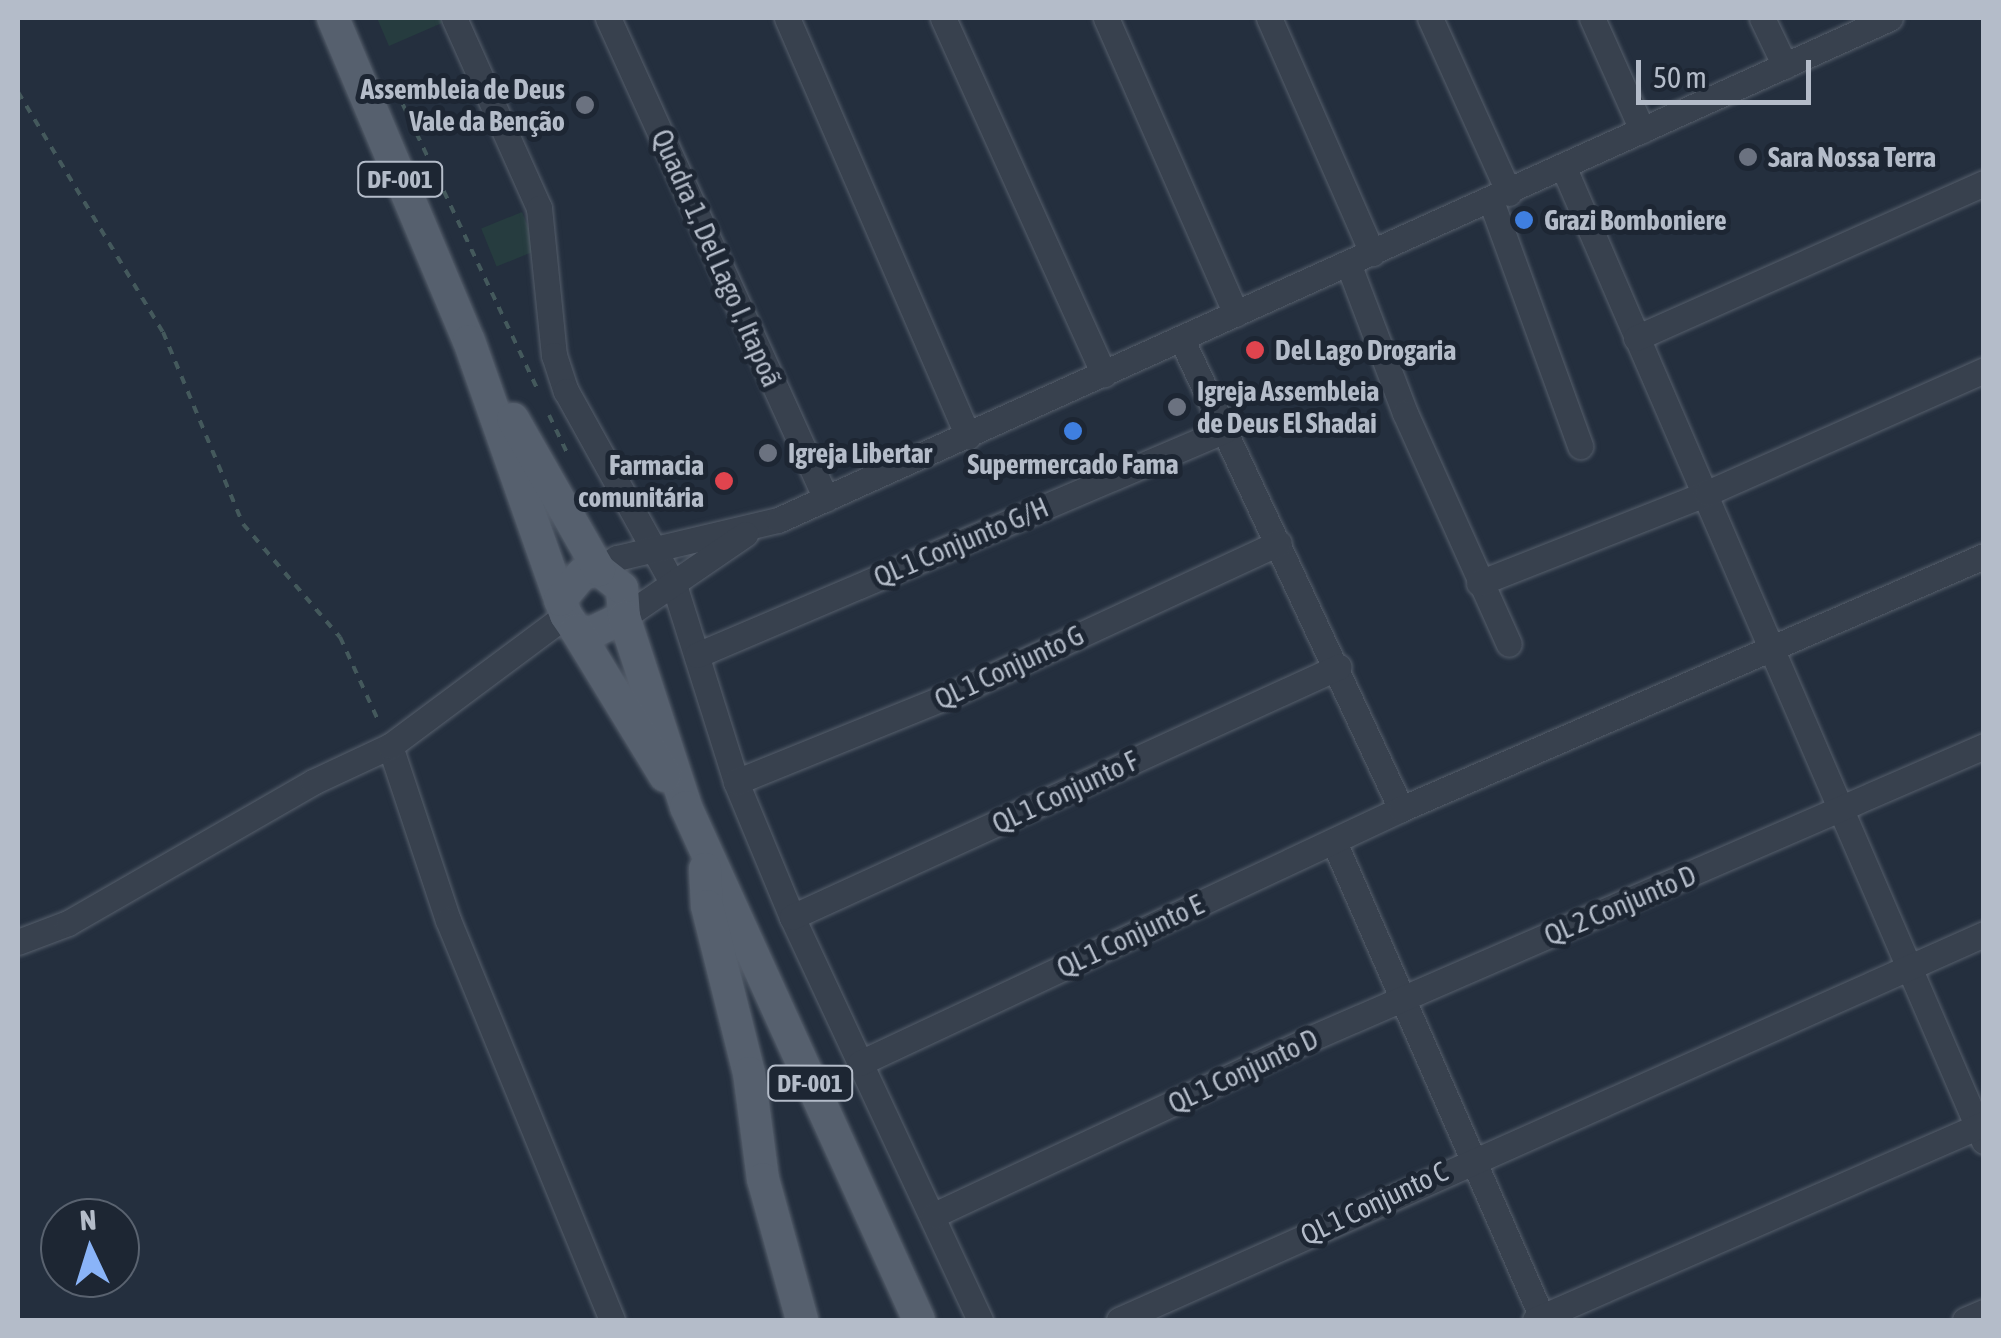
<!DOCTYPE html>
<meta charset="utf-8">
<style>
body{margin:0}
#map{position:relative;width:2001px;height:1338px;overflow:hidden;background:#242f3e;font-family:"Asap Condensed",sans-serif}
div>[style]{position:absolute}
.green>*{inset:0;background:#263c3f;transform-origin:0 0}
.path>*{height:4px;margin-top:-2px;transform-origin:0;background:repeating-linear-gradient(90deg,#44595c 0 8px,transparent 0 16px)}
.roads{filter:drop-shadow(0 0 2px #565f6c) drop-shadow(0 0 2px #565f6c)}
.minor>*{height:25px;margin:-12.5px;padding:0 12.5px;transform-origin:12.5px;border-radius:12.5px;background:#38414e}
.major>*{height:32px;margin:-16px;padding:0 16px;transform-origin:16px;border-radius:16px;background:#56606e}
.dots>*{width:28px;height:28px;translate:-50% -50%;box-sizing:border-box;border:5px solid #1d2633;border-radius:50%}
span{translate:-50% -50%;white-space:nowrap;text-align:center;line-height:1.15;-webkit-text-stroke:10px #1d2633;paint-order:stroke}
.shield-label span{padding:2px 8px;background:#1d2633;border:2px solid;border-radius:8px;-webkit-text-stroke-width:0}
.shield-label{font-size:25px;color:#b4bcc9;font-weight:700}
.poi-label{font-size:28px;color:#b4bcc9;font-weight:700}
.right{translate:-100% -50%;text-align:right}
.left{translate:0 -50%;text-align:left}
.street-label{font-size:28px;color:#b4bcc9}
.frame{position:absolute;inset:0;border:20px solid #b4bcc9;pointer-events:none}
.north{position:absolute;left:40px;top:1198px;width:100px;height:100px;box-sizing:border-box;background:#1d2633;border:2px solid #59626f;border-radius:50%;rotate:356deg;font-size:28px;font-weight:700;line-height:40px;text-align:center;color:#b4bcc9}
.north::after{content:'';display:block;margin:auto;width:35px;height:45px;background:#8ab4f8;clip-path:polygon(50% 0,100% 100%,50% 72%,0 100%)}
.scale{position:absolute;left:1636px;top:60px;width:175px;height:45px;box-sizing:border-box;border:5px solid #b4bcc9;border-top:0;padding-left:12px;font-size:30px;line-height:35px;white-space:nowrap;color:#b4bcc9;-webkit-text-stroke:8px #1d2633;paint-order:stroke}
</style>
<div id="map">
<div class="green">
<div style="clip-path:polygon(377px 18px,440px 18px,442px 23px,389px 46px)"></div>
<div style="left:522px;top:212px;width:41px;height:44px;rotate:68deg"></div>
</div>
<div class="path">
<div style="left:396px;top:90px;width:335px;rotate:64.7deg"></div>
<div style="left:18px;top:92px;width:280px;rotate:58.9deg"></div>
<div style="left:163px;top:332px;width:208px;rotate:67.4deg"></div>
<div style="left:243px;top:524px;width:149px;rotate:49.4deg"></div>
<div style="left:340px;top:637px;width:94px;rotate:65.4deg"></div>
<div style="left:549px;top:415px;width:47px;rotate:64.5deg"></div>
</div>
<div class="roads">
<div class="minor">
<div style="left:454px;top:18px;width:208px;rotate:65.9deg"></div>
<div style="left:539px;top:208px;width:148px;rotate:84.2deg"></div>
<div style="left:554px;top:355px;width:38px;rotate:72deg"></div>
<div style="left:566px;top:391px;width:225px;rotate:61deg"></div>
<div style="left:675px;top:588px;width:203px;rotate:72.5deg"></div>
<div style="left:736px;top:782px;width:146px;rotate:67.5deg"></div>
<div style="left:792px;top:917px;width:445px;rotate:65deg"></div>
<div style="left:608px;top:18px;width:528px;rotate:65.62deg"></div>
<div style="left:787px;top:18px;width:456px;rotate:66.6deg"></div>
<div style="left:943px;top:18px;width:391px;rotate:65.7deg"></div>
<div style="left:1106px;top:18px;width:323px;rotate:66.3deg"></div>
<div style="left:1269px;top:18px;width:257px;rotate:66.3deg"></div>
<div style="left:1430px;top:18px;width:192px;rotate:65.7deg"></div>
<div style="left:1592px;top:18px;width:123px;rotate:65.9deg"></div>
<div style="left:1762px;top:18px;width:53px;rotate:64.4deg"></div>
<div style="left:1563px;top:166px;width:1062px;rotate:66.65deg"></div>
<div style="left:1491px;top:201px;width:261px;rotate:70deg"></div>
<div style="left:1348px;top:263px;width:160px;rotate:69.2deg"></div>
<div style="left:1405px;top:413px;width:253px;rotate:65.8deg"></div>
<div style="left:1181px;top:338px;width:520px;rotate:64.96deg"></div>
<div style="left:1636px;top:338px;width:381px;rotate:-24deg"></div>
<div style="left:599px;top:570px;width:22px;rotate:-34deg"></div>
<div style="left:617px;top:558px;width:165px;rotate:-13.3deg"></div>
<div style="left:778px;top:520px;width:1220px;rotate:-24.3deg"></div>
<div style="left:1479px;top:583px;width:245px;rotate:-21.5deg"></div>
<div style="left:1707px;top:493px;width:303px;rotate:-23.9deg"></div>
<div style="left:624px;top:617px;width:147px;rotate:-34.4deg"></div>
<div style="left:697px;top:655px;width:574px;rotate:-23.08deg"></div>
<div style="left:390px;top:746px;width:183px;rotate:71.6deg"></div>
<div style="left:448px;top:920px;width:432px;rotate:67.7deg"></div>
<div style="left:736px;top:782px;width:234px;rotate:-22.1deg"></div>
<div style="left:953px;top:694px;width:359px;rotate:-24.9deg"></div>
<div style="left:1334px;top:842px;width:522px;rotate:66.38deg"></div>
<div style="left:792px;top:917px;width:601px;rotate:-24.6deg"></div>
<div style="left:18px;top:942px;width:53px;rotate:-20.8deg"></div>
<div style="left:68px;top:923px;width:283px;rotate:-29.9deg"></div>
<div style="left:313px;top:782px;width:85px;rotate:-25.1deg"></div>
<div style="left:390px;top:746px;width:219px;rotate:-36.7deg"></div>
<div style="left:860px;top:1063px;width:598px;rotate:-25.15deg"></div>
<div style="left:1401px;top:809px;width:636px;rotate:-23.46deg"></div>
<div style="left:934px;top:1215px;width:410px;rotate:-25.1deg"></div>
<div style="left:1305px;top:1041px;width:740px;rotate:-23.48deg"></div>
<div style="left:1119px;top:1320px;width:947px;rotate:-24.05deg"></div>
<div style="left:1535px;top:1320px;width:490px;rotate:-23.6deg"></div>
<div style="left:1965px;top:1320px;width:21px;rotate:-23deg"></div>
</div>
<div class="major">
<div style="left:333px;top:18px;width:350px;rotate:67.2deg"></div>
<div style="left:469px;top:341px;width:275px;rotate:70.6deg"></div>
<div style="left:560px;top:600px;width:16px;rotate:68deg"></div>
<div style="left:566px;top:615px;width:18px;rotate:56deg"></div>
<div style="left:576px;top:630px;width:15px;rotate:11deg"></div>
<div style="left:591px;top:633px;width:37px;rotate:-26deg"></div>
<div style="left:624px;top:617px;width:29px;rotate:-94deg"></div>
<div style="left:622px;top:588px;width:29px;rotate:-142deg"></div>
<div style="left:599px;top:570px;width:17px;rotate:167deg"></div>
<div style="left:582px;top:574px;width:34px;rotate:130deg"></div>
<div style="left:513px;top:419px;width:174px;rotate:60.3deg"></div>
<div style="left:624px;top:617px;width:200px;rotate:71.9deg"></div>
<div style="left:686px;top:807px;width:563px;rotate:65.57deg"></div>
<div style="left:576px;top:630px;width:171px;rotate:58.6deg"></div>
<div style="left:705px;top:869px;width:37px;rotate:87deg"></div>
<div style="left:707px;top:906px;width:172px;rotate:75.9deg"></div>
<div style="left:749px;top:1073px;width:107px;rotate:82.5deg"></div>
<div style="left:763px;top:1179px;width:146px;rotate:74.5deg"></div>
</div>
</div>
<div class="dots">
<div style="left:585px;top:105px;background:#6b7280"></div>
<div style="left:1748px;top:157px;background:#6b7280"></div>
<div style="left:1524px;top:220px;background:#3f7fe0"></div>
<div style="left:1255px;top:350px;background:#e0444e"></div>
<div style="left:1177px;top:407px;background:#6b7280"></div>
<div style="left:1073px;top:431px;background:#3f7fe0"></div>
<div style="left:768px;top:453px;background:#6b7280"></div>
<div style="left:724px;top:481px;background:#e0444e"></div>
</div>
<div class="shield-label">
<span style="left:400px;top:179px">DF-001</span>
<span style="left:810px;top:1083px">DF-001</span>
</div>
<div class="poi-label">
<span class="right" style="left:565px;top:105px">Assembleia de Deus<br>Vale da Benção</span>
<span class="left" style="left:1768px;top:157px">Sara Nossa Terra</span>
<span class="left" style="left:1544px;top:220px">Grazi Bomboniere</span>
<span class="left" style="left:1275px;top:350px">Del Lago Drogaria</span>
<span class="left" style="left:1197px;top:407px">Igreja Assembleia<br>de Deus El Shadai</span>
<span class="left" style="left:788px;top:453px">Igreja Libertar</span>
<span style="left:1073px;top:464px">Supermercado Fama</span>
<span class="right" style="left:704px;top:481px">Farmacia<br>comunitária</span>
</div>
<div class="street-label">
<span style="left:717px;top:258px;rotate:66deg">Quadra 1, Del Lago I, Itapoã</span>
<span style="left:961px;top:542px;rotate:-23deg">QL 1 Conjunto G/H</span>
<span style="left:1009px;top:667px;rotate:-25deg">QL 1 Conjunto G</span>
<span style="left:1065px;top:792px;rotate:-25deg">QL 1 Conjunto F</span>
<span style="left:1620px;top:905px;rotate:-23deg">QL 2 Conjunto D</span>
<span style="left:1130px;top:936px;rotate:-25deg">QL 1 Conjunto E</span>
<span style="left:1243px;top:1071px;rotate:-25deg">QL 1 Conjunto D</span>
<span style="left:1374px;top:1203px;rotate:-25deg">QL 1 Conjunto C</span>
</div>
<div class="frame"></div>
<div class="north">N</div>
<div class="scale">50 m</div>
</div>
